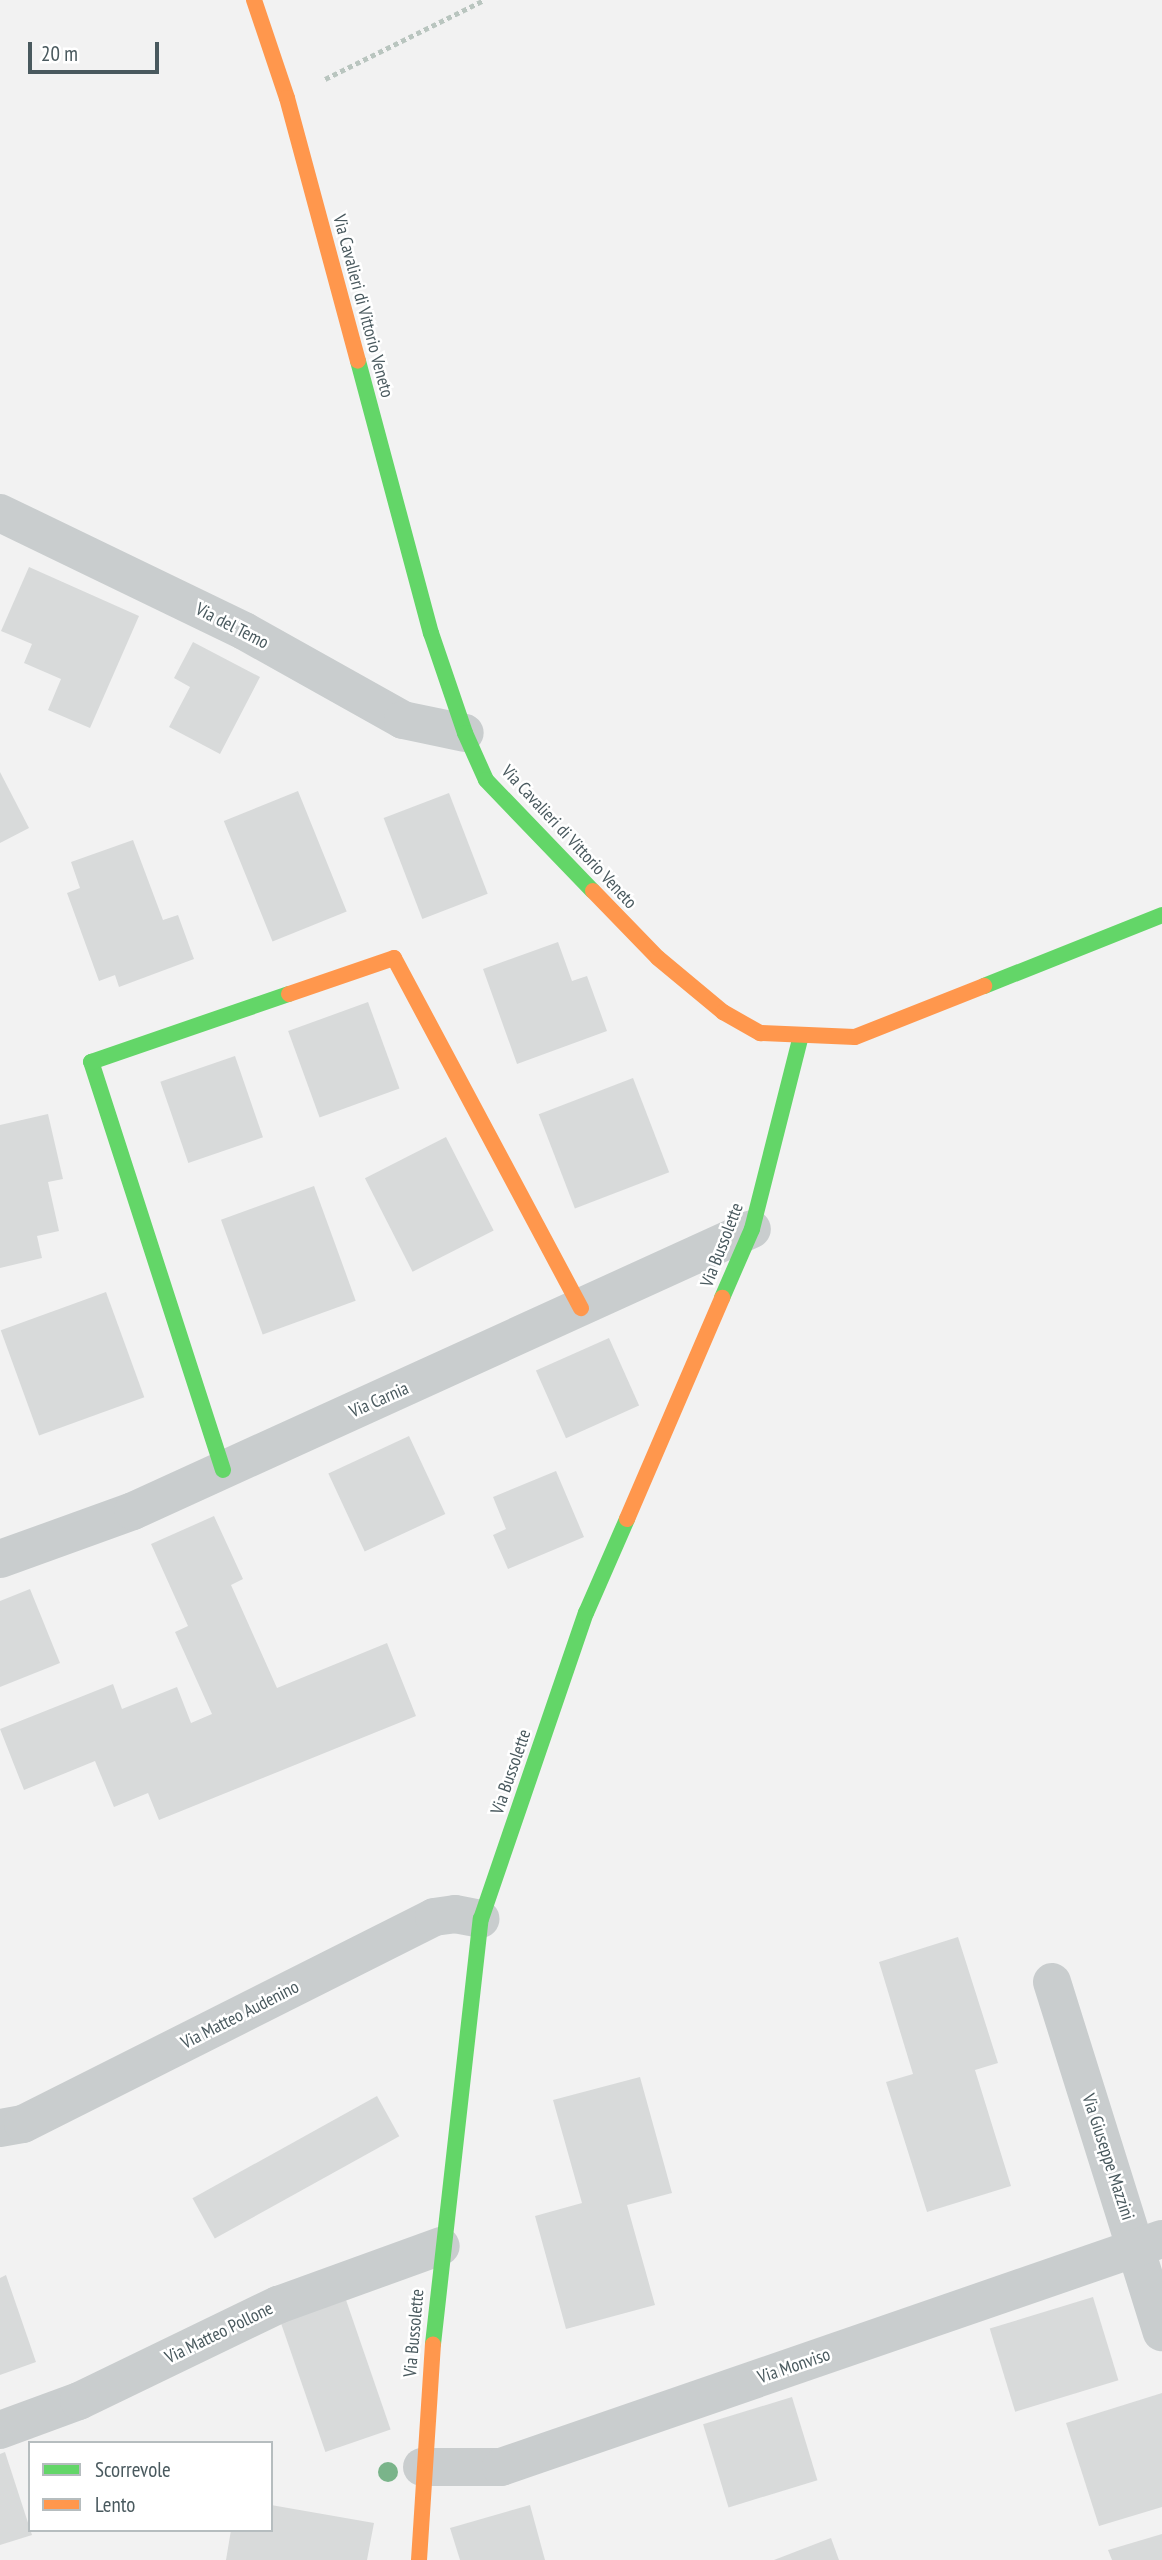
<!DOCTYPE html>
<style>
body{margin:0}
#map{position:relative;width:1162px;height:2560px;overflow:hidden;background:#f2f2f2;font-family:"PT Sans Narrow",sans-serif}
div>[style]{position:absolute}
.building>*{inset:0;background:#d8dada;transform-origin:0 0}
.path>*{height:4.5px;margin-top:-2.25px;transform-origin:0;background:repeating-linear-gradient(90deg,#b9c5bf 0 5px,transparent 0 8.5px)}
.street>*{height:38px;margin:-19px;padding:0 19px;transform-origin:19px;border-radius:19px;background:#c9cdce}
.fast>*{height:16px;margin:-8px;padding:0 8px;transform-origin:8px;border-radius:8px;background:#63d668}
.slow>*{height:16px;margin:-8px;padding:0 8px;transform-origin:8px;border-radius:8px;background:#ff974d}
.trees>*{width:20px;height:20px;margin:-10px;border-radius:50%;background:#7ab48a}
span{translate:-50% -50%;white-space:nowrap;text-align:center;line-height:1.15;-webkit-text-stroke:5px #fff;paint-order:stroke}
.street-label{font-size:18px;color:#49595e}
.legend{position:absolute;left:28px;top:2441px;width:245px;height:91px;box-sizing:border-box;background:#fff;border:2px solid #b6bdbf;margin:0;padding:9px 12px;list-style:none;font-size:21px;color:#49595e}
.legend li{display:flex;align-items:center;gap:14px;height:35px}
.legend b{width:35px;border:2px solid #b6bdbf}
.scale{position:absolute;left:28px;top:42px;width:131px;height:32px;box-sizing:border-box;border:4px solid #49595e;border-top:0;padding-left:9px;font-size:21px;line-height:24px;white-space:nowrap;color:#49595e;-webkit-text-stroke:5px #fff;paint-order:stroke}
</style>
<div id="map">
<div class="building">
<div style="clip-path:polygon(29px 567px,139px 616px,90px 728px,48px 710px,61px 679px,24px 663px,32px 644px,1px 631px)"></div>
<div style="clip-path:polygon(193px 642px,260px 677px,220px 754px,169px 727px,190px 687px,174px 678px)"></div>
<div style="clip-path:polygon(0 772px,29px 828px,0 843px)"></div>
<div style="left:298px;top:791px;width:130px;height:80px;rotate:68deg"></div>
<div style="left:449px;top:793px;width:108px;height:70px;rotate:69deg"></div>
<div style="clip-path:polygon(133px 840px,163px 920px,178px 915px,194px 959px,119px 987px,115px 975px,99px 981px,67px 893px,80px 888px,71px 862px)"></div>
<div style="clip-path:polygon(558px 942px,572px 981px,587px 976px,607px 1031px,517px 1064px,483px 969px)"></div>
<div style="left:368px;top:1002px;width:92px;height:85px;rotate:70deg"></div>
<div style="left:235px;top:1056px;width:86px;height:79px;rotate:71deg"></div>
<div style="left:633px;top:1078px;width:101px;height:101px;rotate:69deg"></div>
<div style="clip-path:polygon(48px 1114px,63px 1179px,48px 1182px,59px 1231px,37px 1236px,42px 1258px,0 1268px,0 1125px)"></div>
<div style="left:446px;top:1137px;width:105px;height:91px;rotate:63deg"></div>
<div style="left:314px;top:1186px;width:122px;height:99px;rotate:70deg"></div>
<div style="left:106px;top:1292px;width:112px;height:112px;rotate:70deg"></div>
<div style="left:609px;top:1338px;width:74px;height:80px;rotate:66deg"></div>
<div style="left:409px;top:1436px;width:86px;height:89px;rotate:65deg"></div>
<div style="clip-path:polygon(556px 1471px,584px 1537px,508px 1569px,493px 1535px,506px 1529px,493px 1497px)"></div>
<div style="clip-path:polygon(214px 1516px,243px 1579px,231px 1585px,277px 1688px,387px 1643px,416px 1716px,159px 1820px,148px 1793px,114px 1807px,95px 1761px,24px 1790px,0 1729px,113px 1684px,122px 1709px,177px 1687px,191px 1723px,212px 1714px,175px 1632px,188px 1626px,151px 1544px)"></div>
<div style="clip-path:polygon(30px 1589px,60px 1663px,0 1687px,0 1601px)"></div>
<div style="clip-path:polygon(958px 1937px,998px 2063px,975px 2070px,1011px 2186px,927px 2212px,886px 2082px,913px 2074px,879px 1962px)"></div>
<div style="clip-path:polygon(640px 2077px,672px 2193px,627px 2205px,655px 2305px,566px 2329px,535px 2216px,582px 2203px,553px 2100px)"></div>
<div style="left:377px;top:2096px;width:46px;height:211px;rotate:61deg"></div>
<div style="clip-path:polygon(6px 2275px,36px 2362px,0 2375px,0 2278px)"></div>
<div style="left:1093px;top:2297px;width:87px;height:108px;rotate:73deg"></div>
<div style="left:346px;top:2300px;width:137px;height:69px;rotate:71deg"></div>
<div style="clip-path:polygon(1162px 2393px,1162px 2507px,1099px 2526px,1066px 2423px)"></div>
<div style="left:792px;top:2397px;width:87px;height:93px;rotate:73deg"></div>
<div style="clip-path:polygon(5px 2452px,32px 2535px,0 2545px,0 2454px)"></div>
<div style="clip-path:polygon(271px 2505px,374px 2523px,367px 2560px,226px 2560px,231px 2530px,271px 2530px)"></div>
<div style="clip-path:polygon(530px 2505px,545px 2560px,460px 2560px,450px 2528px)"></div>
<div style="clip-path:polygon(1162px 2534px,1162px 2560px,1112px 2560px,1108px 2550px)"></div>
<div style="clip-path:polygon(831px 2538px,839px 2560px,774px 2560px)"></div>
</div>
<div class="path">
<div style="left:325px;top:79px;width:178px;rotate:-26.4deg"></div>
</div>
<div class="street">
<div style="left:0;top:513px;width:271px;rotate:25.8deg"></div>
<div style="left:244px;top:631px;width:182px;rotate:29.2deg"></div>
<div style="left:403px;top:720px;width:63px;rotate:11.8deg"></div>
<div style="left:0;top:1559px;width:141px;rotate:-19.8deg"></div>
<div style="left:133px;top:1511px;width:680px;rotate:-24.49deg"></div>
<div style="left:1052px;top:1982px;width:367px;rotate:72.6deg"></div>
<div style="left:0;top:2128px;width:23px;rotate:-10deg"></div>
<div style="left:23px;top:2124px;width:460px;rotate:-26.7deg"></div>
<div style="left:434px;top:1917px;width:21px;rotate:-8deg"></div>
<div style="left:455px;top:1914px;width:26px;rotate:11deg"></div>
<div style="left:0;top:2430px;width:84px;rotate:-20.2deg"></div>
<div style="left:79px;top:2401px;width:221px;rotate:-25.8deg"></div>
<div style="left:278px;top:2305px;width:173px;rotate:-19.9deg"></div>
<div style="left:422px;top:2467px;width:79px"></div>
<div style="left:501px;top:2467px;width:699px;rotate:-19.03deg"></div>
</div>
<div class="fast">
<div style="left:358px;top:361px;width:282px;rotate:75deg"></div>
<div style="left:431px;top:633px;width:106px;rotate:71.2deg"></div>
<div style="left:465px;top:733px;width:51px;rotate:65.9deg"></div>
<div style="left:486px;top:780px;width:154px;rotate:46.1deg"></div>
<div style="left:984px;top:986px;width:192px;rotate:-21.7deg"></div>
<div style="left:722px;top:1298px;width:75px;rotate:-66.5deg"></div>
<div style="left:752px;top:1229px;width:200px;rotate:-75.8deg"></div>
<div style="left:223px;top:1470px;width:429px;rotate:-107.9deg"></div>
<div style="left:91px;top:1062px;width:209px;rotate:-19deg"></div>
<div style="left:433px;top:2344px;width:428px;rotate:-83.6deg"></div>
<div style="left:481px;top:1919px;width:324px;rotate:-71.1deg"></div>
<div style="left:586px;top:1613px;width:103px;rotate:-66.4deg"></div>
</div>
<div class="slow">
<div style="left:254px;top:0;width:103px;rotate:71.4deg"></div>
<div style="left:287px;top:98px;width:272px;rotate:74.9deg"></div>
<div style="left:593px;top:891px;width:93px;rotate:45.9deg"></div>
<div style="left:658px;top:958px;width:85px;rotate:39.7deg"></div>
<div style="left:723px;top:1012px;width:43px;rotate:29.6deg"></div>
<div style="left:760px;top:1033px;width:95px;rotate:2.4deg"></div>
<div style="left:855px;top:1037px;width:139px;rotate:-21.6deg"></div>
<div style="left:289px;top:994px;width:111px;rotate:-18.9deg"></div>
<div style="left:394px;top:958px;width:397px;rotate:61.9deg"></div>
<div style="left:627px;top:1519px;width:241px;rotate:-66.7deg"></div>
<div style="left:419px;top:2560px;width:216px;rotate:-86.3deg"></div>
</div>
<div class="trees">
<div style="left:388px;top:2472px"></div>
</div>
<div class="street-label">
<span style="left:363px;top:306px;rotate:75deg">Via Cavalieri di Vittorio Veneto</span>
<span style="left:232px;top:626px;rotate:27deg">Via del Temo</span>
<span style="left:569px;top:837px;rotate:47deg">Via Cavalieri di Vittorio Veneto</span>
<span style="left:722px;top:1245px;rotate:-69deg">Via Bussolette</span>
<span style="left:379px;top:1400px;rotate:-24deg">Via Carnia</span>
<span style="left:511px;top:1772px;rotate:-71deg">Via Bussolette</span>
<span style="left:240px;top:2015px;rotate:-27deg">Via Matteo Audenino</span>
<span style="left:1108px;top:2157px;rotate:72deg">Via Giuseppe Mazzini</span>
<span style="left:219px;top:2333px;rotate:-26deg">Via Matteo Pollone</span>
<span style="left:414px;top:2333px;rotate:-85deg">Via Bussolette</span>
<span style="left:794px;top:2366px;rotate:-19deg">Via Monviso</span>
</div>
<ul class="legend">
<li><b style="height:9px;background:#63d668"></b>Scorrevole</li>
<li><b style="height:9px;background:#ff974d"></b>Lento</li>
</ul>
<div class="scale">20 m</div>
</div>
